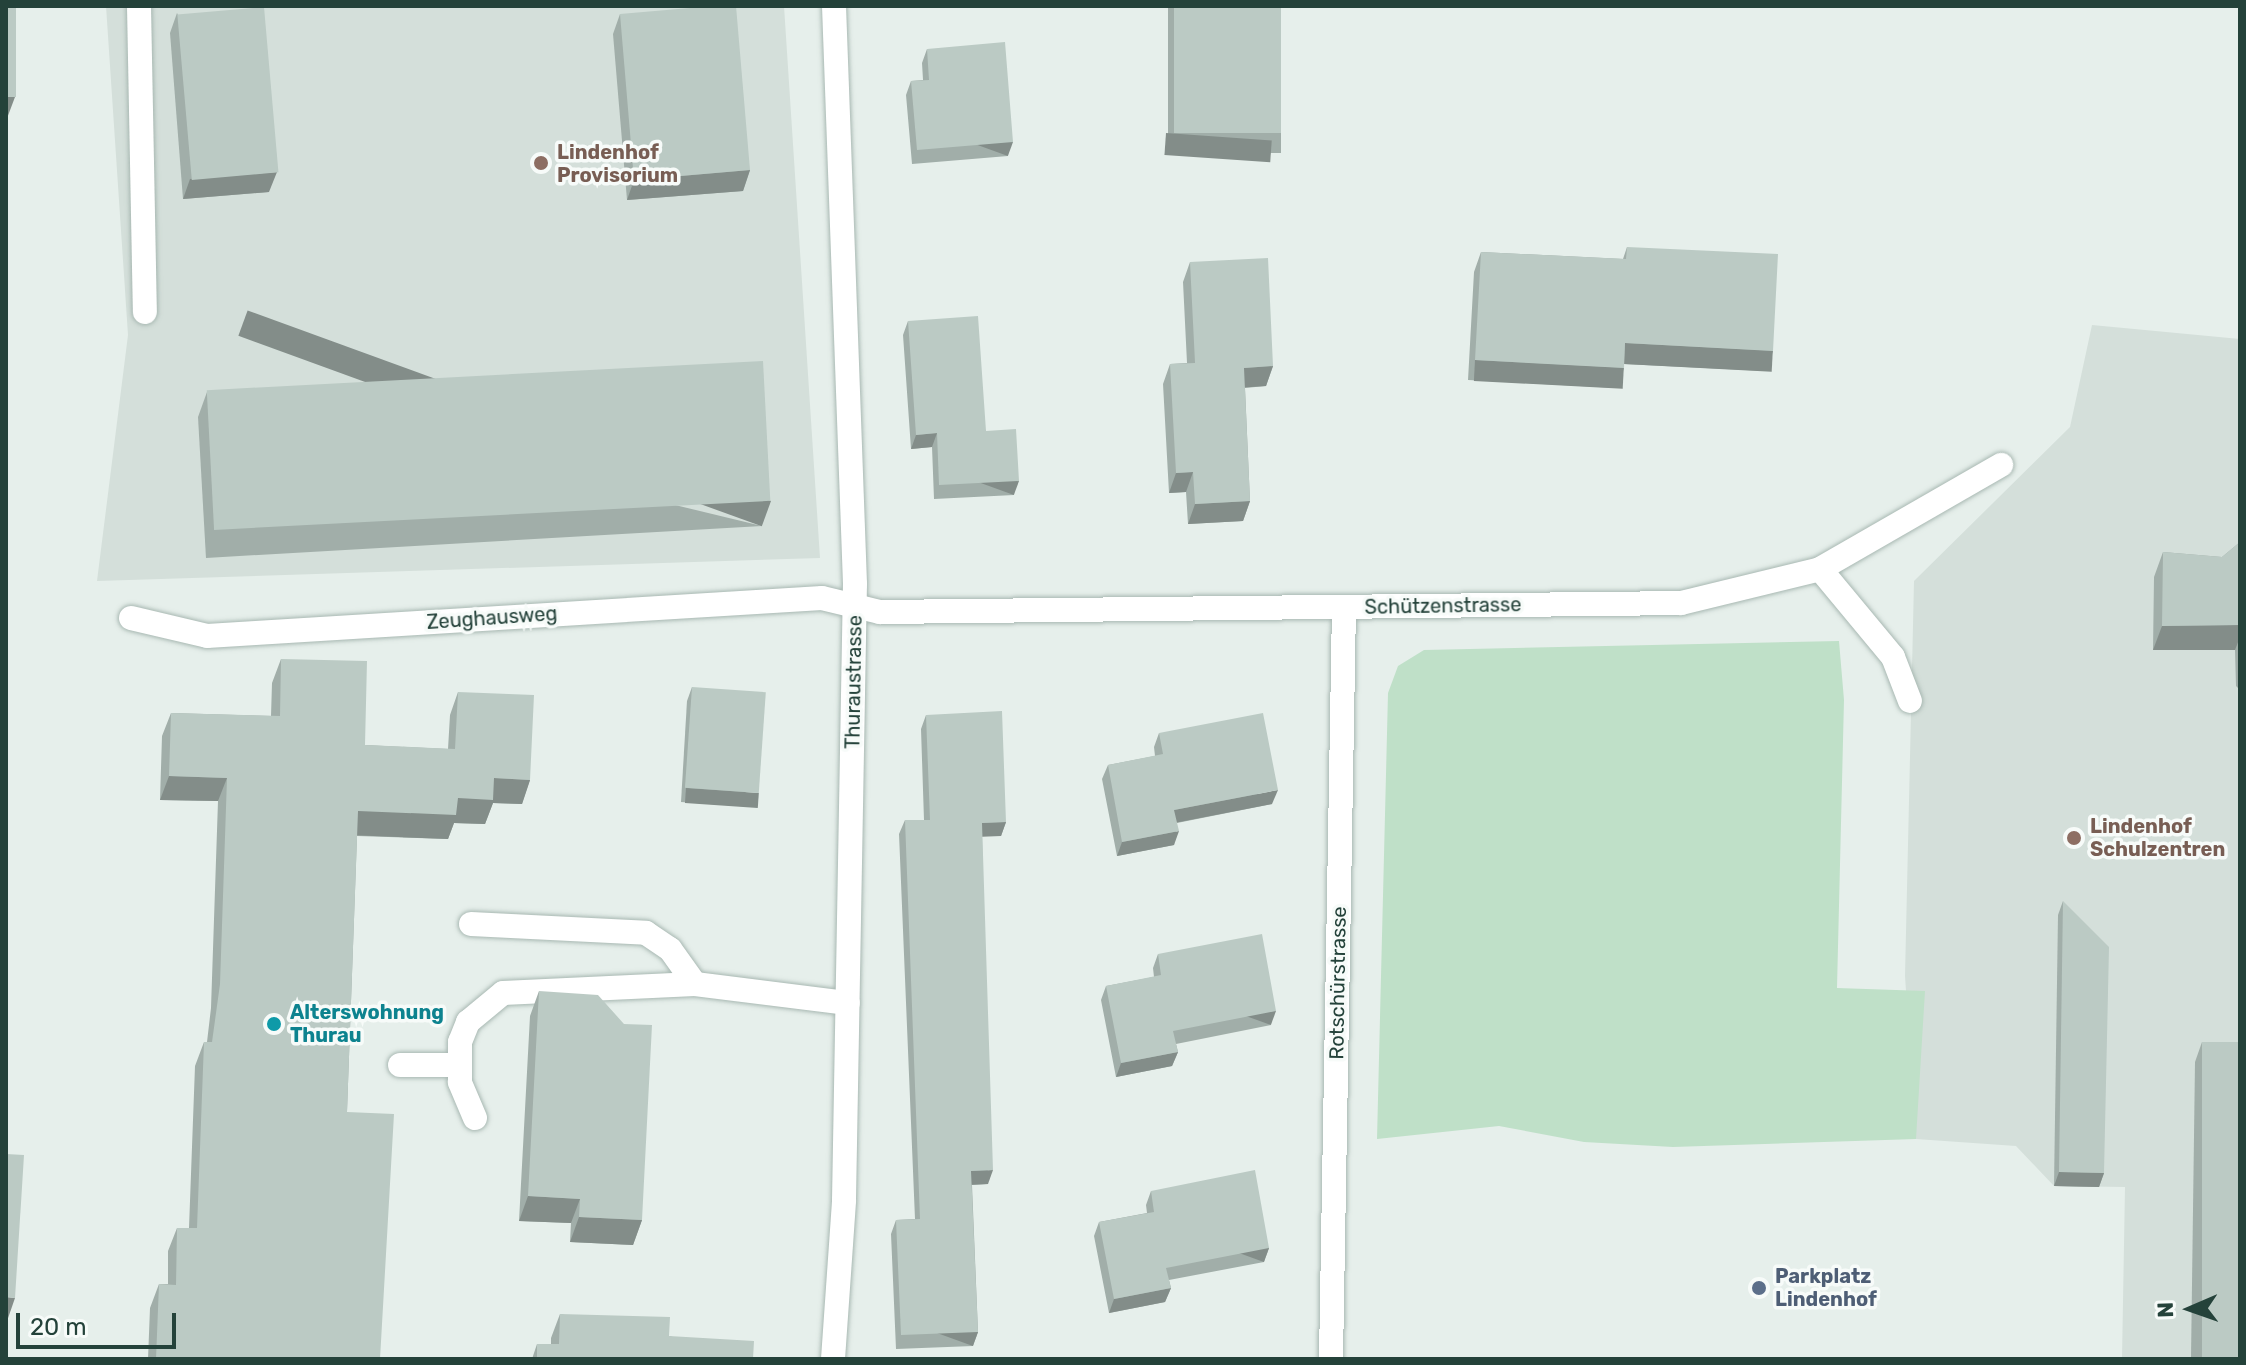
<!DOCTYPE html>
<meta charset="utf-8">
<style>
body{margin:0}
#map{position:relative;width:2246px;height:1365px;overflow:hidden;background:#e6efeb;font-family:Rubik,sans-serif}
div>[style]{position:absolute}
.built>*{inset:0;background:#d4dfda}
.green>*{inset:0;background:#bfe0c8}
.roads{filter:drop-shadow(0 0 2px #a8b8b2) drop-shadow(0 0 2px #a8b8b2)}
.minor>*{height:24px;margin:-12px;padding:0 12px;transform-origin:12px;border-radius:12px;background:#fff}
.wall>*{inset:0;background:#a1aea9;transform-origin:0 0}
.shaded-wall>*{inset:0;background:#838d89;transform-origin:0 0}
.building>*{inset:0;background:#bbcac4;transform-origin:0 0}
.dots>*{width:22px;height:22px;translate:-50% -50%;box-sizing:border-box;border:4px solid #f7fbf9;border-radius:50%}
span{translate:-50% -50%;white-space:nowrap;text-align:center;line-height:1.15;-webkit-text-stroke:7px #f7fbf9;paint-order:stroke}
.education-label{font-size:20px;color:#785e54;font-weight:700}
.left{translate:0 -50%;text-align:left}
.street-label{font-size:20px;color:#24423a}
.culture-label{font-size:20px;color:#0d838f;font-weight:700}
.service-label{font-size:20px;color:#4e5e75;font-weight:700}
.frame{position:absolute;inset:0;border:8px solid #24423a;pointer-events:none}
.north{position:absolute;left:2150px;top:1269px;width:80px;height:80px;-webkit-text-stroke:6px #f7fbf9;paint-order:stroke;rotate:268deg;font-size:22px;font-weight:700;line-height:32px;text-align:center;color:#24423a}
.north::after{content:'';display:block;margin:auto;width:28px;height:36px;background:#24423a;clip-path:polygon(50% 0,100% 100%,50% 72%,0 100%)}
.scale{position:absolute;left:16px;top:1313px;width:160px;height:36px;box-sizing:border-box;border:4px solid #24423a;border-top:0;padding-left:10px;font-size:24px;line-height:28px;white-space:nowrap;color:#24423a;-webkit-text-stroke:6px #f7fbf9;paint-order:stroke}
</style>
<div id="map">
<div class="built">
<div style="clip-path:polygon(106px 6px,784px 6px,820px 558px,97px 581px,128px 335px)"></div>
<div style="clip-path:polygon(2092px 325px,2240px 339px,2240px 1359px,2122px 1359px,2125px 1187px,2054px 1186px,2016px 1146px,1916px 1139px,1905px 976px,1914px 581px,2070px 427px)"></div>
</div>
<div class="green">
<div style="clip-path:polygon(1839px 641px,1844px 700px,1837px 988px,1925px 991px,1916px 1139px,1673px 1147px,1584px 1142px,1499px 1126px,1377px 1139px,1388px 693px,1398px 666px,1424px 650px)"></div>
</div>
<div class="roads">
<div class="minor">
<div style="left:139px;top:6px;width:306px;rotate:88.9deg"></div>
<div style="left:1820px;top:569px;width:114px;rotate:50.3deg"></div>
<div style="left:1893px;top:657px;width:47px;rotate:68.9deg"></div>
<div style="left:131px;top:618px;width:78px;rotate:13.3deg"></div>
<div style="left:207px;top:636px;width:616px;rotate:-3.54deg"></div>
<div style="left:822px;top:598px;width:60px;rotate:13.6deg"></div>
<div style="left:880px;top:612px;width:801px;rotate:-0.64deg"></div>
<div style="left:1681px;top:603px;width:143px;rotate:-13.7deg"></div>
<div style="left:1820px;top:569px;width:209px;rotate:-29.9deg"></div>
<div style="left:471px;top:924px;width:175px;rotate:2.9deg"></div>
<div style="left:646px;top:933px;width:29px;rotate:34deg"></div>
<div style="left:670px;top:949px;width:43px;rotate:54.5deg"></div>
<div style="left:400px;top:1065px;width:57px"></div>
<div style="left:475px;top:1118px;width:39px;rotate:-113deg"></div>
<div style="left:460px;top:1082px;width:40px;rotate:-90deg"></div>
<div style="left:460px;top:1042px;width:22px;rotate:-68deg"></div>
<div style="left:468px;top:1022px;width:45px;rotate:-39.6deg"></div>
<div style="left:503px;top:993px;width:192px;rotate:-2.7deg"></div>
<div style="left:695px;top:984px;width:154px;rotate:7.1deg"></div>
<div style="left:833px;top:1359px;width:159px;rotate:-86deg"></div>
<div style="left:844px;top:1200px;width:616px;rotate:-88.98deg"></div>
<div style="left:855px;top:584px;width:578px;rotate:-92.08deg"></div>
<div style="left:1331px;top:1359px;width:752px;rotate:-89.01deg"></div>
</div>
</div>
<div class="wall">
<div style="left:1168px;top:6px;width:113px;height:147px"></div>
<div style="clip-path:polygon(177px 13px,269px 192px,183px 199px,170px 33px)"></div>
<div style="clip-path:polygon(620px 14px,750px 170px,743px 191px,627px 200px,613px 34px)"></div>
<div style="clip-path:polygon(927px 49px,1008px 156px,912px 164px,906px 95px,911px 81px,923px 80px,922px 63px)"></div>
<div style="clip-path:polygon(1627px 247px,1773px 351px,1766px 371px,1624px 364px,1624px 368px,1617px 388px,1468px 380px,1474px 272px,1481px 252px,1623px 259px)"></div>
<div style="clip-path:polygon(1190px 262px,1273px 366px,1266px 386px,1245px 388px,1250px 501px,1243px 521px,1188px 524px,1186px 492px,1169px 493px,1163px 384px,1170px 364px,1187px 363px,1183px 282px)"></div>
<div style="clip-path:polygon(908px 321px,986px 431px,1014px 495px,934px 499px,932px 447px,911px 449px,903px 335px)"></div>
<div style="clip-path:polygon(207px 392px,762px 526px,206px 558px,198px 417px)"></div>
<div style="clip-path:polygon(2240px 542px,2240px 690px,2236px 686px,2235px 650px,2153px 650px,2154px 577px,2163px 552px,2222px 557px)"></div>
<div style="clip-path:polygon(281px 659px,365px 745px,448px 749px,450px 715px,458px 692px,530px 780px,522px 804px,493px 803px,485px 824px,454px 823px,448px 839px,357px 836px,347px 1112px,380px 1359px,148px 1359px,150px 1308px,159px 1284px,168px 1284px,168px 1251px,177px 1228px,189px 1228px,195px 1066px,204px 1042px,207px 1042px,211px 1008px,218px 801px,160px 800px,162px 736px,171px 713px,271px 716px,272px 683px)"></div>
<div style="clip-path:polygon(692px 687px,753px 807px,681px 802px,687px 701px)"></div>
<div style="clip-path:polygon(926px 715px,1006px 822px,1001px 836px,982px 836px,988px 1184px,972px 1185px,978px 1332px,973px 1346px,896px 1349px,891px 1234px,896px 1220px,915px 1219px,899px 834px,905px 820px,924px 820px,921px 729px)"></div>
<div style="clip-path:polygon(1159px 733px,1272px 804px,1177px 823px,1174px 845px,1117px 856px,1102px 779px,1108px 765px,1155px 756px,1154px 747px)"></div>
<div style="clip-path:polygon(2063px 901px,2104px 1173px,2099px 1187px,2054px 1186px,2058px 915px)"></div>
<div style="clip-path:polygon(1158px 954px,1271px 1025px,1176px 1044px,1178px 1052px,1172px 1066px,1116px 1077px,1101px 1000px,1106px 986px,1154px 977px,1153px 968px)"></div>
<div style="clip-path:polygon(539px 991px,642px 1220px,633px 1245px,570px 1242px,571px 1223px,519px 1221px,530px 1016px)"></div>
<div style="clip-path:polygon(2202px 1042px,2240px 1359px,2191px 1359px,2195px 1062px)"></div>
<div style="clip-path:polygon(1151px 1191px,1269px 1248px,1264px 1262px,1169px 1280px,1171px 1288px,1165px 1302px,1109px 1313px,1094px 1236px,1099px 1222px,1147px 1213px,1146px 1205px)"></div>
<div style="clip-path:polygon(560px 1314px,669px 1336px,753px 1359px,532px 1359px,537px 1344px,551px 1344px,551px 1338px)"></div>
</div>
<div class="shaded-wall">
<div style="clip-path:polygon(6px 97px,15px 97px,6px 121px)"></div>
<div style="left:1166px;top:133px;width:106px;height:22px;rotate:4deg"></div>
<div style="left:1013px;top:142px;width:15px;height:96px;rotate:110deg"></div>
<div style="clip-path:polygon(750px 170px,743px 191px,627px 200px,634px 180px)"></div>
<div style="clip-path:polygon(277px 172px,269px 192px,183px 199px,190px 179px)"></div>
<div style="left:1625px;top:343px;width:148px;height:21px;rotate:3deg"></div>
<div style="left:1475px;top:360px;width:149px;height:21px;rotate:3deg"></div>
<div style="clip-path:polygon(1273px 366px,1266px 386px,1236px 388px,1244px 368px)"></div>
<div style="clip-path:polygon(937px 433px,932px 447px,911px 449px,916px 435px)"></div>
<div style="clip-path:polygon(1193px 472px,1186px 492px,1169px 493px,1176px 473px)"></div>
<div style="left:1019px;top:481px;width:15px;height:80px;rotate:110deg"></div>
<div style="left:771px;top:501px;width:27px;height:557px;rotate:110deg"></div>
<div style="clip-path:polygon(1250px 501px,1243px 521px,1188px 524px,1195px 504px)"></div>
<div style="clip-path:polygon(2240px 625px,2240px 637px,2235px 650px,2153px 650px,2162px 626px)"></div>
<div style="clip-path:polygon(169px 776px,227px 778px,218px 801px,160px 800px)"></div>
<div style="clip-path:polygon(494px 778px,530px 780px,522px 804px,493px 803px,485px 824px,454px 823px,448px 839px,349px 835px,358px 811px,458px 798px)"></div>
<div style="left:686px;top:788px;width:73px;height:15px;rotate:4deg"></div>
<div style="clip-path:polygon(1278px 790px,1272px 804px,1169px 824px,1174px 810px)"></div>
<div style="clip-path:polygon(1006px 822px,1001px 836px,976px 837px,982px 823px)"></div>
<div style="clip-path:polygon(1179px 831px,1174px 845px,1117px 856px,1122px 842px)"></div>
<div style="left:1276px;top:1011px;width:15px;height:105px;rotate:110deg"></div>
<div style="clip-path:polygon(1178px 1052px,1172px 1066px,1116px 1077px,1121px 1063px)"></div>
<div style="clip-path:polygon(993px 1170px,988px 1184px,966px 1185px,971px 1171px)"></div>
<div style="clip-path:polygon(2059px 1172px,2104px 1173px,2099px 1187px,2054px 1186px)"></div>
<div style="clip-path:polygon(528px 1196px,580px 1199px,571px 1223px,519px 1221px)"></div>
<div style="clip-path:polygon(579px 1217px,642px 1220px,633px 1245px,570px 1242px)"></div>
<div style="left:1269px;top:1248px;width:15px;height:105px;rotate:110deg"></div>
<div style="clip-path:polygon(1171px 1288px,1165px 1302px,1109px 1313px,1114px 1299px)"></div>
<div style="clip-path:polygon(6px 1297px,15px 1298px,6px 1324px)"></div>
<div style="left:978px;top:1332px;width:15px;height:77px;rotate:110deg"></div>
</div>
<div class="building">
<div style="left:6px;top:6px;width:10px;height:91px"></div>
<div style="clip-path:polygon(713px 6px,736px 6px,750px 170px,634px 180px,620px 14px)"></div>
<div style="left:1174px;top:6px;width:107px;height:127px"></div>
<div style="left:264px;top:7px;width:166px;height:87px;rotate:85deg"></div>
<div style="clip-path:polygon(1005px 42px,1013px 142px,917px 150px,911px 81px,929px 80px,927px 49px)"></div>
<div style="clip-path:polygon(1627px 247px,1778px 254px,1773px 351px,1625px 343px,1624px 368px,1475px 360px,1481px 252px,1626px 259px)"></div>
<div style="clip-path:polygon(1268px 258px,1273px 366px,1244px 368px,1250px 501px,1195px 504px,1193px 472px,1176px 473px,1170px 364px,1195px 363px,1190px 262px)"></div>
<div style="clip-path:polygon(978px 316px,986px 431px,1016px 429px,1019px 481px,939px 485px,937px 433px,916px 435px,908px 321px)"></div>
<div style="left:763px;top:361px;width:140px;height:557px;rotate:87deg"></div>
<div style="clip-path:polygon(2240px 542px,2240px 625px,2162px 626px,2163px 552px,2222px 557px)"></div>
<div style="clip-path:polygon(281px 659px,367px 661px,365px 745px,455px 749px,458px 692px,534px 695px,530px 780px,494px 778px,493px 800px,458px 798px,456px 815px,358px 811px,347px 1112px,394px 1114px,380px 1359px,156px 1359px,159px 1284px,176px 1285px,177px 1228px,197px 1228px,204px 1042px,212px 1042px,220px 984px,227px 778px,169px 776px,171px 713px,280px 716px)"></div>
<div style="left:692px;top:687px;width:74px;height:101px;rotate:4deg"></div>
<div style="clip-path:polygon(1002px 711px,1006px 822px,982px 823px,993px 1170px,971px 1171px,978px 1332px,901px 1335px,896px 1220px,920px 1219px,905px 820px,930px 820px,926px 715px)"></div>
<div style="clip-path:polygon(1263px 713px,1278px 790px,1174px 810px,1179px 831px,1122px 842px,1108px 765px,1163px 754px,1159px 733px)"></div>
<div style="clip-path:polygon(2063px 901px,2109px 947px,2104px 1173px,2059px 1172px)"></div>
<div style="clip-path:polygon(1262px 934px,1276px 1011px,1173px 1031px,1178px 1052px,1121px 1063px,1106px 986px,1161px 975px,1158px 954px)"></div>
<div style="clip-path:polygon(539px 991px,598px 995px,624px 1024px,652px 1025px,642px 1220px,579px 1217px,580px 1199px,528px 1196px)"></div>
<div style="left:2202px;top:1042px;width:38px;height:317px"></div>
<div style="clip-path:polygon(6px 1154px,24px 1155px,15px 1298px,6px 1297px)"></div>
<div style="clip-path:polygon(1255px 1170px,1269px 1248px,1166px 1268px,1171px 1288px,1114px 1299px,1099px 1222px,1154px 1212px,1151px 1191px)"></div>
<div style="clip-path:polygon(560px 1314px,670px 1317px,669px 1336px,754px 1341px,753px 1359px,537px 1359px,537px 1344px,559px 1344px)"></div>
</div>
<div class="dots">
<div style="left:541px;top:163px;background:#8d6e63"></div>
<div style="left:2074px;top:838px;background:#8d6e63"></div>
<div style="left:274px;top:1024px;background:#0f9aa8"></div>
<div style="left:1759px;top:1288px;background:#5c6f8a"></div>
</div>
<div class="education-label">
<span class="left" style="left:557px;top:164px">Lindenhof<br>Provisorium</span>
<span class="left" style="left:2090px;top:838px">Lindenhof<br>Schulzentren</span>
</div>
<div class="street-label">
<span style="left:1443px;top:606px;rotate:-1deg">Schützenstrasse</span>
<span style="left:492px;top:618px;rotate:-4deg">Zeughausweg</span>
<span style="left:854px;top:682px;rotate:-89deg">Thuraustrasse</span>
<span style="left:1338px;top:983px;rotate:-89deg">Rotschürstrasse</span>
</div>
<div class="culture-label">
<span class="left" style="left:290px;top:1024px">Alterswohnung<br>Thurau</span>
</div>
<div class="service-label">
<span class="left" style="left:1775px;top:1288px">Parkplatz<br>Lindenhof</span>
</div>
<div class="frame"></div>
<div class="north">N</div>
<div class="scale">20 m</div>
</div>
